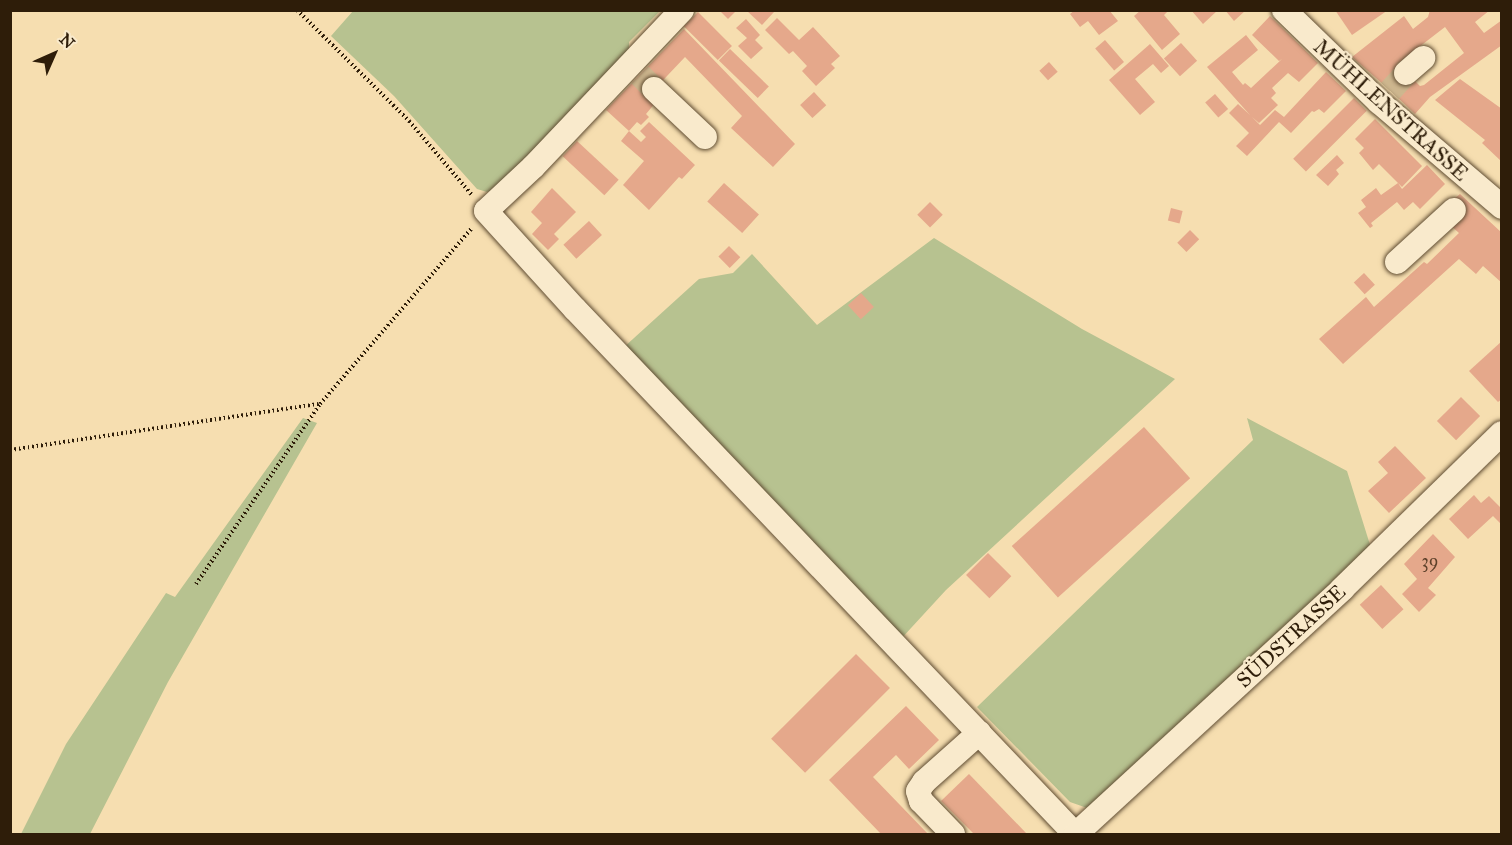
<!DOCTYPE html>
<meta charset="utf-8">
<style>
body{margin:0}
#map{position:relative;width:1512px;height:845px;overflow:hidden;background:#f6deb0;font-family:"IM FELL Great Primer",serif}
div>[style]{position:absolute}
.green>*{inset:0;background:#b7c290}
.building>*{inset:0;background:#e5a88b;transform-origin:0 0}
.minor-tunnel>*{height:24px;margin-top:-12px;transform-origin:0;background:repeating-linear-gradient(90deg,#ceb78f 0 24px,transparent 0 36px)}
.path>*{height:4px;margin-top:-2px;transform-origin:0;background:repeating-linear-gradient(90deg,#2e1d09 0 1.5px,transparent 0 4.5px)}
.roads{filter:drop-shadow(0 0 2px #604d33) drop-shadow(0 0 2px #604d33)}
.minor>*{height:24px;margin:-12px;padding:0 12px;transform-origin:12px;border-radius:12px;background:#f9eacc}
span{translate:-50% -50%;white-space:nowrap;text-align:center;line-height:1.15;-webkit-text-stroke:5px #f9eacc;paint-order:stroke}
.number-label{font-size:18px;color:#5c402a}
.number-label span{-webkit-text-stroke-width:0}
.street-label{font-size:21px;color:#2e1d09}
.frame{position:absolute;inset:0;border:12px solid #2e1d09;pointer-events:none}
.north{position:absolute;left:24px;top:24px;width:60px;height:60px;-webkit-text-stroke:4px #f9eacc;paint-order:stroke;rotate:45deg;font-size:16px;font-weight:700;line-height:24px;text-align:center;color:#2e1d09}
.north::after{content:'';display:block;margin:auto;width:21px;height:27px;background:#2e1d09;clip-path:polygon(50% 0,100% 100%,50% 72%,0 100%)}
</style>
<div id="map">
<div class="green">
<div style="clip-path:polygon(353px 11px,660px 11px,629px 42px,629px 51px,500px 187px,487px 192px,477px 189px,394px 96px,331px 36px)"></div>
<div style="clip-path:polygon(934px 238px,1082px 329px,1175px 379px,946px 590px,900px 640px,623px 348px,699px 279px,733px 273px,752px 254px,817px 325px)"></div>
<div style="clip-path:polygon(303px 418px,317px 423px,168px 682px,90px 834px,21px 834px,66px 744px,166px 593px,175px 597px)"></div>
<div style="clip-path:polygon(1247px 418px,1347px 471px,1371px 548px,1090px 809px,1070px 802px,977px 707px,1253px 440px)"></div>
</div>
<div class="building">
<div style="clip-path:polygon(719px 10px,737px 10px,728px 19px)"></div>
<div style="clip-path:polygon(746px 10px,772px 10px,774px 12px,762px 25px)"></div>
<div style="clip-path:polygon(1075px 10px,1109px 10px,1118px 21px,1099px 35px,1088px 21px,1080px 27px,1070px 14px)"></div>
<div style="clip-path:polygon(1141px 10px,1169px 10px,1164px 15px,1180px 34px,1162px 50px,1134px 16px)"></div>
<div style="clip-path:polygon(1191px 10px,1218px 10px,1203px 24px)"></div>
<div style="clip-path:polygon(1225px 10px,1246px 10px,1234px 21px)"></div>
<div style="clip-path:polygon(1335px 10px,1388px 10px,1352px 35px)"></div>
<div style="clip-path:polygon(1430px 10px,1490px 10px,1475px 22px,1484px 33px,1502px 20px,1502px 45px,1430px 97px,1415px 114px,1395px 95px,1411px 77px,1420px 86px,1424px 85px,1464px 53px,1445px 27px,1397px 64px,1402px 69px,1384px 85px,1352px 57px,1404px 16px,1413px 29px,1428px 17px)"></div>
<div style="left:698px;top:12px;width:48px;height:20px;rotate:45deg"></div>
<div style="clip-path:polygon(1270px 16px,1318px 63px,1299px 82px,1288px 73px,1272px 88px,1276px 93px,1271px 98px,1278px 105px,1259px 123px,1252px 117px,1260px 125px,1275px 110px,1284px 117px,1326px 72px,1346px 91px,1324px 113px,1319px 109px,1314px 112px,1312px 111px,1291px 133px,1279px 122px,1247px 156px,1236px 146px,1249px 133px,1229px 113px,1238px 104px,1250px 115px,1207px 67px,1246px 35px,1258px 50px,1232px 72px,1243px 85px,1245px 83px,1251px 88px,1282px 59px,1279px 61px,1252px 35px)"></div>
<div style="clip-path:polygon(777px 18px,799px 40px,813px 27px,840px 56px,831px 64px,835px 68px,816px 86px,802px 71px,807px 66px,793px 51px,789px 54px,765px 30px)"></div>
<div style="clip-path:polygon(746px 19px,760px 35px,755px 40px,763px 48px,751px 59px,738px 46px,747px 38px,736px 28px)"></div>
<div style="clip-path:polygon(684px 29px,795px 144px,773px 167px,731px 128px,742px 116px,685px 57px,649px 95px,656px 102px,646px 114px,649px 117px,641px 125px,637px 122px,629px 131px,606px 110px)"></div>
<div style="left:1105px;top:40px;width:29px;height:13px;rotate:49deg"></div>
<div style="left:1181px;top:43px;width:24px;height:23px;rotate:48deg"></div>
<div style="clip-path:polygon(1150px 44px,1169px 66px,1161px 73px,1153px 64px,1135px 79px,1155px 102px,1140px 115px,1109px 80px)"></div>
<div style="left:730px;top:49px;width:54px;height:16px;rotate:44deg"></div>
<div style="left:1049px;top:62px;width:13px;height:13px;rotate:48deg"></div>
<div style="clip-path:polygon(1460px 79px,1502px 109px,1502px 162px,1482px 143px,1485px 140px,1435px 100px)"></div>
<div style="left:814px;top:92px;width:18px;height:19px;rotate:47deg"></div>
<div style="left:1215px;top:94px;width:20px;height:13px;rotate:49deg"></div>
<div style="left:1354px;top:98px;width:18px;height:86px;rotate:45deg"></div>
<div style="clip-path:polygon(1375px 119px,1422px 166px,1402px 187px,1398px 183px,1402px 189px,1427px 165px,1445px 184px,1420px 209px,1413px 202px,1404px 210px,1397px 202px,1371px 223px,1373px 226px,1370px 228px,1358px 213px,1366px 207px,1361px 200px,1376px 188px,1381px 195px,1398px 183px,1379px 164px,1373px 170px,1359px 153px,1364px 148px,1355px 139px)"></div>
<div style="clip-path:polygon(649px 122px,695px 165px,682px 179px,679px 177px,649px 210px,623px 185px,644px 161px,621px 141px,629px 131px,641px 142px,646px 137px,640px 131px)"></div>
<div style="left:577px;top:141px;width:57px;height:21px;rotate:43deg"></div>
<div style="clip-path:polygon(1337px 155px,1344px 163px,1336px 170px,1339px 174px,1328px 186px,1316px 175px)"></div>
<div style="left:724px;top:183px;width:47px;height:25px;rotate:42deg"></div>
<div style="clip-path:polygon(552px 188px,576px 212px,554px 234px,559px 239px,548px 250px,532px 234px,542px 223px,531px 212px)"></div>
<div style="clip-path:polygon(1460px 194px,1502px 233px,1502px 283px,1483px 266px,1476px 274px,1459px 259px,1343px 364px,1319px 339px,1366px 297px,1374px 307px,1424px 262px,1427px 264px,1459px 233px,1449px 224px,1448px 204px)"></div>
<div style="left:930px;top:202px;width:18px;height:18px;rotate:45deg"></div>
<div style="left:1171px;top:208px;width:12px;height:13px;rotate:14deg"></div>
<div style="left:589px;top:221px;width:19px;height:35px;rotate:47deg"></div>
<div style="left:1190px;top:230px;width:13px;height:18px;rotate:45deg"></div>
<div style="left:729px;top:246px;width:16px;height:15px;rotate:45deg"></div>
<div style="left:1364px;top:273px;width:16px;height:14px;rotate:47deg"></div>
<div style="left:861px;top:293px;width:19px;height:18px;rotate:47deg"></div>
<div style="clip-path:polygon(1502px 341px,1502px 399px,1498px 402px,1469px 371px)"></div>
<div style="left:1461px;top:397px;width:27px;height:34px;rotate:45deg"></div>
<div style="left:1144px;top:427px;width:69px;height:178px;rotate:48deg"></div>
<div style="clip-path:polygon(1395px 446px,1426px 478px,1389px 513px,1368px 491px,1388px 473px,1378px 462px)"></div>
<div style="clip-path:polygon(1474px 495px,1481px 503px,1489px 496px,1502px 509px,1502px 525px,1493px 516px,1468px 539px,1449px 519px)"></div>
<div style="clip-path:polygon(1433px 534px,1455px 557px,1428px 588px,1436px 595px,1419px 612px,1402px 594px,1417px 579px,1404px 564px)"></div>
<div style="left:988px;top:553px;width:33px;height:31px;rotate:45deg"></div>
<div style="left:1381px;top:585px;width:33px;height:29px;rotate:47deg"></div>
<div style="left:856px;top:654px;width:48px;height:120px;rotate:45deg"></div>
<div style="clip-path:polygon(906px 706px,939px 740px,909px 769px,896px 755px,873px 777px,928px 834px,881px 834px,829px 780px)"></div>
<div style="clip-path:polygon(969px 774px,1027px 834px,974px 834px,941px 801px)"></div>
</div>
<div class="minor-tunnel">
<div style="left:640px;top:75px;width:20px;rotate:45deg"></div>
<div style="left:1390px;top:91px;width:24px;rotate:-48deg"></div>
</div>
<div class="path">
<div style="left:297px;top:10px;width:158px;rotate:44.7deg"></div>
<div style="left:409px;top:121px;width:97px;rotate:49.6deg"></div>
<div style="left:10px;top:450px;width:312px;rotate:-8.5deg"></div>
<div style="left:196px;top:584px;width:219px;rotate:-55.4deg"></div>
<div style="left:320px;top:404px;width:233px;rotate:-49.2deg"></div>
</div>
<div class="roads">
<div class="minor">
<div style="left:682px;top:10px;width:216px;rotate:133.5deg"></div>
<div style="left:533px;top:167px;width:64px;rotate:136.9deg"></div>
<div style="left:486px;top:211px;width:132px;rotate:47.8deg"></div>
<div style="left:575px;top:309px;width:725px;rotate:46.4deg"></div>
<div style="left:1284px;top:10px;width:132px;rotate:44.1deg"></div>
<div style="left:1379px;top:102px;width:162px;rotate:40.5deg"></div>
<div style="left:1406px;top:73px;width:23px;rotate:-41deg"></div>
<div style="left:654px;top:89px;width:70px;rotate:43.3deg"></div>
<div style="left:1397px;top:262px;width:77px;rotate:-42.4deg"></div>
<div style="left:953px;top:834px;width:46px;rotate:-134.1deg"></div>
<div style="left:921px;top:801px;width:10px;rotate:-107deg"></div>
<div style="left:918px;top:791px;width:11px;rotate:-56deg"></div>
<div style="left:924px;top:782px;width:74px;rotate:-41.7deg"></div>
<div style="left:1076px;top:834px;width:362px;rotate:-42.6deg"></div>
<div style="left:1342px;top:589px;width:223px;rotate:-44.3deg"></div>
</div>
</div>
<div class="number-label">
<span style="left:1430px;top:561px">39</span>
</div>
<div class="street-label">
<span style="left:1391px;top:110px;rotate:42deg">MÜHLENSTRASSE</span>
<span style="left:1291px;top:636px;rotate:-43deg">SÜDSTRASSE</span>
</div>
<div class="frame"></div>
<div class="north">N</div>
</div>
